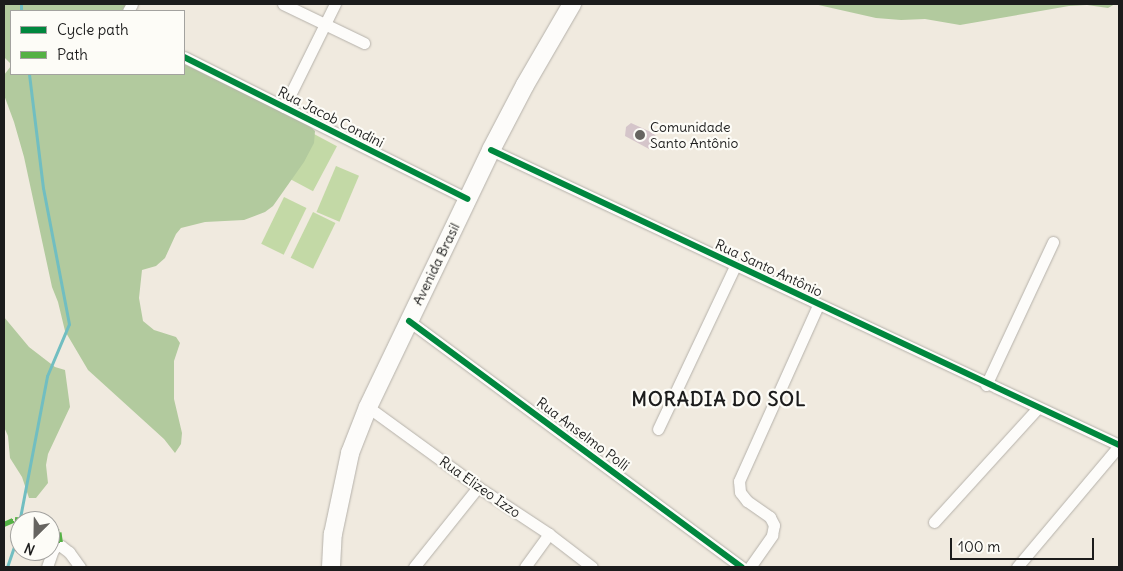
<!DOCTYPE html>
<meta charset="utf-8">
<style>
body{margin:0}
#map{position:relative;width:1123px;height:571px;overflow:hidden;background:#f0eadf;font-family:Delius,sans-serif}
div>[style]{position:absolute}
.green>*{inset:0;background:#c3d9a6;transform-origin:0 0}
.forest>*{inset:0;background:#b2ca9e}
.stream>*{height:3px;margin:-1.5px;padding:0 1.5px;transform-origin:1.5px;border-radius:1.5px;background:#71bec1}
.building>*{inset:0;background:#d5c5ca}
.roads{filter:drop-shadow(0 0 1px #b5b1aa) drop-shadow(0 0 1px #b5b1aa)}
.street>*{height:11px;margin:-5.5px;padding:0 5.5px;transform-origin:5.5px;border-radius:5.5px;background:#fdfcfa}
.primary>*{height:18px;margin:-9px;padding:0 9px;transform-origin:9px;border-radius:9px;background:#fdfcfa}
.quiet>*{height:5px;margin-top:-2.5px;transform-origin:0;background:repeating-linear-gradient(90deg,#55b145 0 10px,transparent 0 15px)}
.cycleway>*{height:6px;margin:-3px;padding:0 3px;transform-origin:3px;border-radius:3px;background:#00873e}
.dots>*{width:14px;height:14px;translate:-50% -50%;box-sizing:border-box;border:2px solid #fdfcf7;border-radius:50%}
span{translate:-50% -50%;white-space:nowrap;text-align:center;line-height:1.15;-webkit-text-stroke:4.5px #fdfcf7;paint-order:stroke}
.street-label{font-size:14px;color:#1c1c1c}
.poi-label{font-size:14px;color:#1c1c1c}
.left{translate:0 -50%;text-align:left}
.district-label{font-size:19px;color:#1c1c1c;font-weight:700;letter-spacing:1px}
.frame{position:absolute;inset:0;border:5px solid #1c1c1c;pointer-events:none}
.legend{position:absolute;left:10px;top:10px;width:175px;height:65px;box-sizing:border-box;background:#fdfcf7;border:1px solid #a3a29f;margin:0;padding:6px 9px;list-style:none;font-size:15px;color:#1c1c1c}
.legend li{display:flex;align-items:center;gap:10px;height:25px}
.legend b{width:25px;border:1px solid #a3a29f}
.north{position:absolute;left:10px;top:511px;width:50px;height:50px;box-sizing:border-box;background:#fdfcf7;border:1px solid #a3a29f;border-radius:50%;rotate:203deg;font-size:14px;font-weight:700;line-height:20px;text-align:center;color:#1c1c1c}
.north::after{content:'';display:block;margin:auto;width:18px;height:22px;background:#666460;clip-path:polygon(50% 0,100% 100%,50% 72%,0 100%)}
.scale{position:absolute;left:950px;top:538px;width:144px;height:22px;box-sizing:border-box;border:2px solid #1c1c1c;border-top:0;padding-left:6px;font-size:15px;line-height:18px;white-space:nowrap;color:#1c1c1c;-webkit-text-stroke:4px #fdfcf7;paint-order:stroke}
</style>
<div id="map">
<div class="green">
<div style="left:314px;top:134px;width:26px;height:51px;rotate:28deg"></div>
<div style="left:336px;top:166px;width:25px;height:50px;rotate:23deg"></div>
<div style="left:284px;top:197px;width:25px;height:52px;rotate:26deg"></div>
<div style="left:313px;top:212px;width:25px;height:51px;rotate:26deg"></div>
</div>
<div class="forest">
<div style="clip-path:polygon(4px 4px,131px 4px,127px 11px,11px 11px,11px 64px,4px 57px)"></div>
<div style="clip-path:polygon(814px 4px,1115px 4px,1108px 8px,1087px 5px,1069px 6px,960px 25px,925px 19px,901px 20px,876px 18px)"></div>
<div style="clip-path:polygon(184px 64px,309px 125px,315px 131px,314px 143px,304px 162px,273px 206px,265px 212px,244px 220px,205px 222px,181px 228px,176px 234px,165px 258px,156px 266px,142px 270px,139px 298px,143px 321px,154px 330px,176px 337px,180px 343px,174px 361px,174px 399px,182px 433px,181px 444px,175px 453px,164px 439px,88px 370px,65px 331px,58px 302px,52px 287px,24px 157px,14px 122px,4px 95px,4px 75px,11px 66px,11px 74px,184px 74px)"></div>
<div style="clip-path:polygon(4px 317px,29px 347px,55px 367px,65px 370px,70px 407px,48px 454px,46px 465px,48px 483px,36px 498px,29px 498px,22px 477px,10px 458px,8px 436px,4px 427px)"></div>
</div>
<div class="stream">
<div style="left:21px;top:4px;width:7px;rotate:90deg"></div>
<div style="left:7px;top:567px;width:24px;rotate:-71deg"></div>
<div style="left:15px;top:544px;width:171px;rotate:-79.2deg"></div>
<div style="left:47px;top:376px;width:56px;rotate:-67.1deg"></div>
<div style="left:69px;top:324px;width:138px;rotate:-100.8deg"></div>
<div style="left:43px;top:188px;width:115px;rotate:-97deg"></div>
</div>
<div class="building">
<div style="clip-path:polygon(631px 123px,653px 133px,662px 143px,661px 148px,656px 149px,650px 145px,649px 149px,625px 136px,626px 127px)"></div>
</div>
<div class="roads">
<div class="street">
<div style="left:283px;top:4px;width:90px;rotate:25.7deg"></div>
<div style="left:128px;top:11px;width:8px;rotate:-60deg"></div>
<div style="left:184px;top:57px;width:317px;rotate:26.6deg"></div>
<div style="left:284px;top:107px;width:115px;rotate:-63.7deg"></div>
<div style="left:491px;top:150px;width:694px;rotate:25.16deg"></div>
<div style="left:409px;top:321px;width:414px;rotate:36.5deg"></div>
<div style="left:986px;top:385px;width:158px;rotate:-64.9deg"></div>
<div style="left:368px;top:407px;width:136px;rotate:36deg"></div>
<div style="left:478px;top:487px;width:85px;rotate:33.5deg"></div>
<div style="left:549px;top:534px;width:54px;rotate:37.5deg"></div>
<div style="left:658px;top:429px;width:180px;rotate:-64.7deg"></div>
<div style="left:934px;top:522px;width:153px;rotate:-47.7deg"></div>
<div style="left:47px;top:567px;width:18px;rotate:-71deg"></div>
<div style="left:53px;top:550px;width:5px;rotate:-53deg"></div>
<div style="left:56px;top:546px;width:5px"></div>
<div style="left:61px;top:546px;width:10px;rotate:37deg"></div>
<div style="left:69px;top:552px;width:19px;rotate:54deg"></div>
<div style="left:414px;top:567px;width:102px;rotate:-51.3deg"></div>
<div style="left:525px;top:567px;width:41px;rotate:-54deg"></div>
<div style="left:750px;top:567px;width:39px;rotate:-55deg"></div>
<div style="left:772px;top:535px;width:10px;rotate:-79deg"></div>
<div style="left:774px;top:525px;width:9px;rotate:-117deg"></div>
<div style="left:770px;top:517px;width:28px;rotate:-145deg"></div>
<div style="left:747px;top:501px;width:11px;rotate:-128deg"></div>
<div style="left:740px;top:492px;width:11px;rotate:-95deg"></div>
<div style="left:739px;top:481px;width:193px;rotate:-65.8deg"></div>
<div style="left:1017px;top:567px;width:158px;rotate:-49.9deg"></div>
</div>
<div class="primary">
<div style="left:331px;top:567px;width:33px;rotate:-87deg"></div>
<div style="left:333px;top:534px;width:83px;rotate:-78.1deg"></div>
<div style="left:350px;top:453px;width:49px;rotate:-68.6deg"></div>
<div style="left:368px;top:407px;width:285px;rotate:-64.4deg"></div>
<div style="left:491px;top:150px;width:73px;rotate:-62.4deg"></div>
<div style="left:525px;top:85px;width:94px;rotate:-59.9deg"></div>
</div>
</div>
<div class="quiet">
<div style="left:4px;top:524px;width:12px;rotate:-24deg"></div>
<div style="left:15px;top:519px;width:18px;rotate:6deg"></div>
<div style="left:50px;top:526px;width:11px;rotate:34deg"></div>
<div style="left:59px;top:532px;width:14px;rotate:82deg"></div>
</div>
<div class="cycleway">
<div style="left:184px;top:57px;width:317px;rotate:26.6deg"></div>
<div style="left:491px;top:150px;width:694px;rotate:25.16deg"></div>
<div style="left:409px;top:321px;width:414px;rotate:36.5deg"></div>
</div>
<div class="dots">
<div style="left:640px;top:135px;background:#666460"></div>
</div>
<div class="street-label">
<span style="left:331px;top:117px;rotate:27deg">Rua Jacob Condini</span>
<span style="left:436px;top:264px;rotate:-64deg">Avenida Brasil</span>
<span style="left:769px;top:268px;rotate:25deg">Rua Santo Antônio</span>
<span style="left:583px;top:434px;rotate:37deg">Rua Anselmo Polli</span>
<span style="left:480px;top:487px;rotate:35deg">Rua Elizeo Izzo</span>
</div>
<div class="poi-label">
<span class="left" style="left:650px;top:135px">Comunidade<br>Santo Antônio</span>
</div>
<div class="district-label">
<span style="left:719px;top:400px">MORADIA DO SOL</span>
</div>
<div class="frame"></div>
<ul class="legend">
<li><b style="height:6px;background:#00873e"></b>Cycle path</li>
<li><b style="height:6px;background:#55b145"></b>Path</li>
</ul>
<div class="north">N</div>
<div class="scale">100 m</div>
</div>
